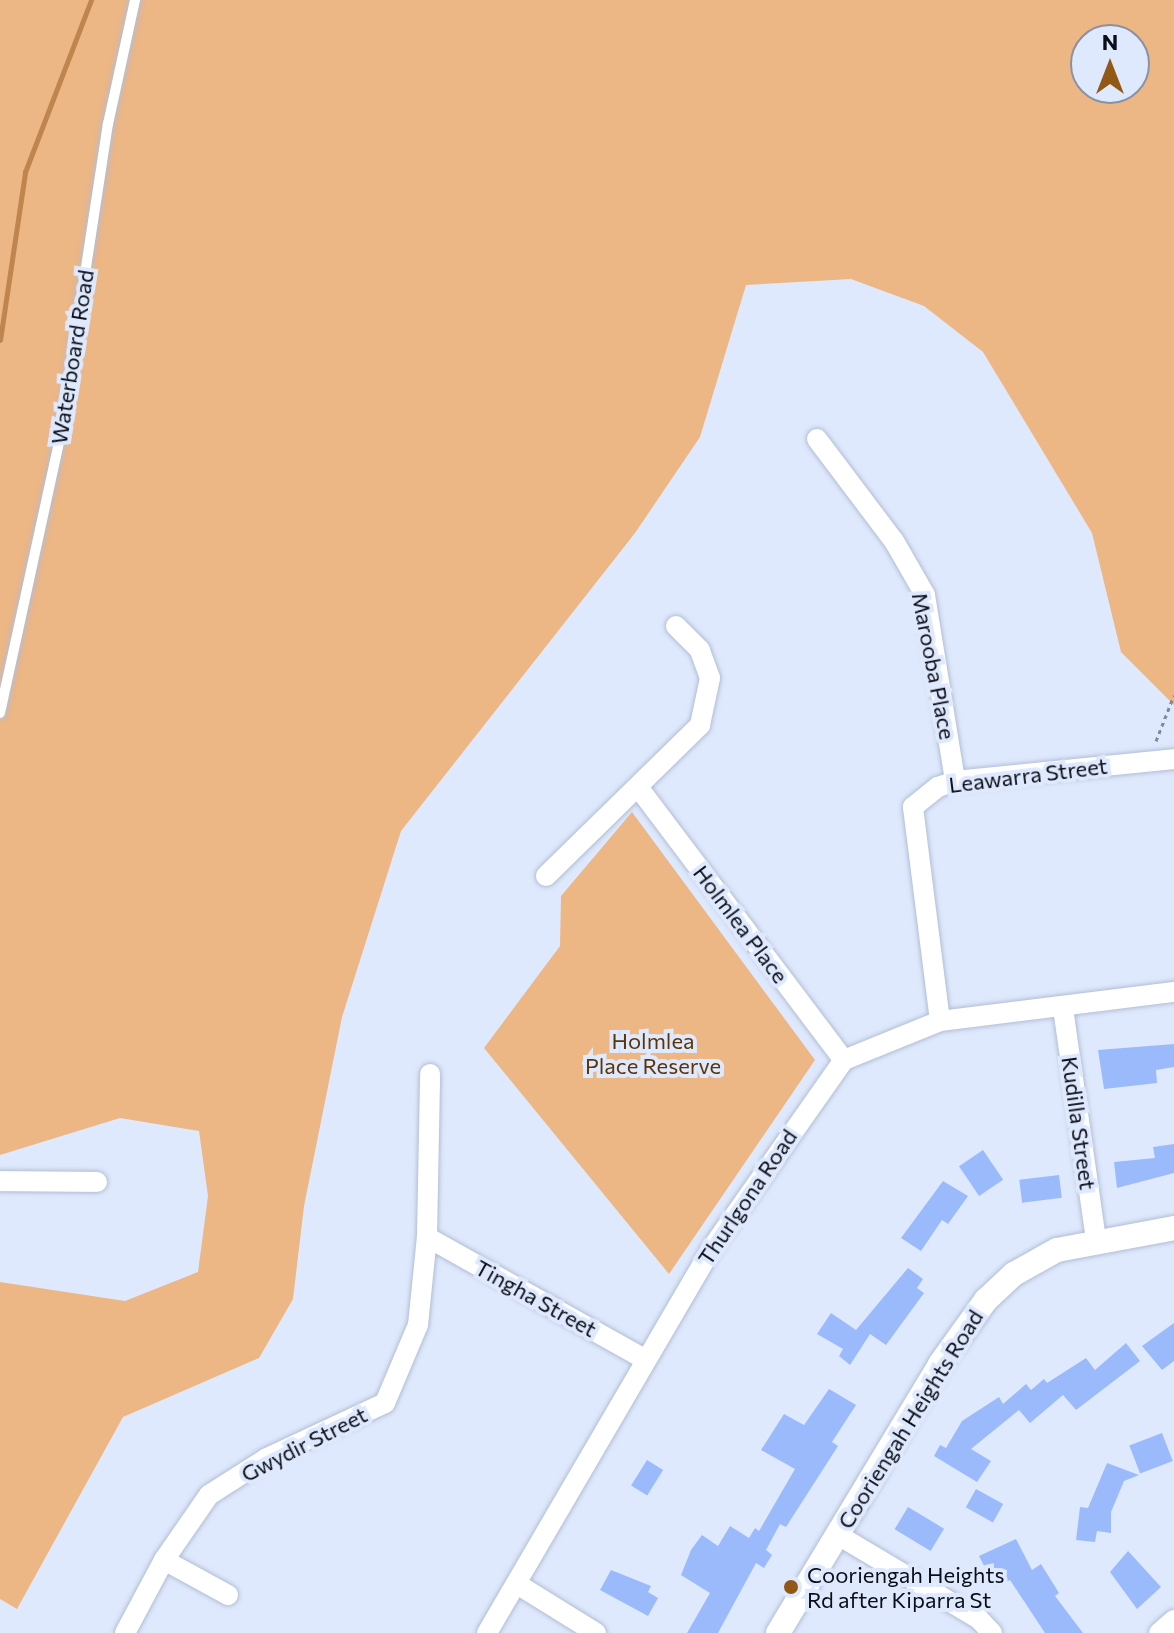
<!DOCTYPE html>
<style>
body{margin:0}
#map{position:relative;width:1174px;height:1633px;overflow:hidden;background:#dfe9fd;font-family:Commissioner,sans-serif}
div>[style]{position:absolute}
.green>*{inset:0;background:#ecb685}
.stream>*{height:5px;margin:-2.5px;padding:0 2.5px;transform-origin:2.5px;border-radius:2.5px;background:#bf854e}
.building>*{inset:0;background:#9bbafc;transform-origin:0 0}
.path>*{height:3px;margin-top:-1.5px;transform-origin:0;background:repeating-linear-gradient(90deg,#818997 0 4px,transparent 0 8px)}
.roads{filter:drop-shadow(0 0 2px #b2bed5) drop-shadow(0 0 2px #b2bed5)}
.service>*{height:10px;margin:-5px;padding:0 5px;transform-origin:5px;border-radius:5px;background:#fff}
.minor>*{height:20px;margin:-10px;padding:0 10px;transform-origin:10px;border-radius:10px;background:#fff}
.tertiary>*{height:24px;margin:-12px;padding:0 12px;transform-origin:12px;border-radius:12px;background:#fff}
.dots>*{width:22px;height:22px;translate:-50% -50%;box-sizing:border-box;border:4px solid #dfe9fd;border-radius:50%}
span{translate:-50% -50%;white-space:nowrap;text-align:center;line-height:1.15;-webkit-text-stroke:8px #dfe9fd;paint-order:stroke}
.street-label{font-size:22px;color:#0a0e16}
.park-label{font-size:22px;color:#5c3507}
.poi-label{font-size:22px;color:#0a0e16}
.left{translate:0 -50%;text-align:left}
.north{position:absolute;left:1070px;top:24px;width:80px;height:80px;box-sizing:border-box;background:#dfe9fd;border:2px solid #8a91a1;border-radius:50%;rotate:0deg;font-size:22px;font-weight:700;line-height:32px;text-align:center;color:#0a0e16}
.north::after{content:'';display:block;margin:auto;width:28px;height:36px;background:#925815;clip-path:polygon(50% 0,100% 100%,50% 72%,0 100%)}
</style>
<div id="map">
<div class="green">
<div style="clip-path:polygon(evenodd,0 0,1174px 0,1174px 705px,1121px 652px,1092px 533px,983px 352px,924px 306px,851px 279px,746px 285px,700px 437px,635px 533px,401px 831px,342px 1017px,304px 1206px,293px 1299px,259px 1358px,123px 1417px,17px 1609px,0 1599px,0 1282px,125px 1301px,198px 1272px,208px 1196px,199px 1131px,120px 1118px,0 1155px,0 0,1086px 40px,1134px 40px,1134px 88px,1086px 88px,1086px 40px)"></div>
<div style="clip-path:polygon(632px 812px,815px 1060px,669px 1274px,484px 1048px,560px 946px,561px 896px)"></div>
</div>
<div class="stream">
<div style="left:0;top:340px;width:170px;rotate:-81.5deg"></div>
<div style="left:25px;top:172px;width:184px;rotate:-69deg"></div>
</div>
<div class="building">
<div style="clip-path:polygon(1174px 1044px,1174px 1067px,1156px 1070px,1157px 1083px,1104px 1089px,1098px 1050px)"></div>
<div style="clip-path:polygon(1174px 1144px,1174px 1173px,1117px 1188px,1114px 1162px,1155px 1158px,1153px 1147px)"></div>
<div style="left:983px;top:1150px;width:36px;height:29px;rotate:56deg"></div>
<div style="left:1059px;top:1175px;width:23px;height:40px;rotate:83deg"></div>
<div style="clip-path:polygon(943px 1181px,968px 1196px,948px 1224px,942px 1220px,921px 1251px,901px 1238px)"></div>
<div style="clip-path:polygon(908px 1268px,923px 1279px,917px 1288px,924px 1293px,886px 1345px,870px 1334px,850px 1365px,839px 1356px,843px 1349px,817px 1334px,831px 1313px,856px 1330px)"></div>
<div style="clip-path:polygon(1174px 1323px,1174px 1361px,1162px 1370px,1142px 1346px)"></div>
<div style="clip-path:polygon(1126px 1343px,1140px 1361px,1076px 1410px,1063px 1395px,1030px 1423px,1019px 1410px,971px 1449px,991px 1461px,977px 1482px,934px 1456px,940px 1445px,946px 1448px,962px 1421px,999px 1397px,1003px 1404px,1026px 1384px,1031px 1390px,1044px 1379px,1047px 1383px,1086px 1358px,1095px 1370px)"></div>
<div style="clip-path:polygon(829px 1389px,856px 1405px,832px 1442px,838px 1446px,786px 1527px,780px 1524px,766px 1550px,772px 1555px,764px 1568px,756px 1563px,718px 1633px,687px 1633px,710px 1593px,681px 1575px,691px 1550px,702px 1535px,718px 1546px,730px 1526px,749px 1538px,755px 1528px,759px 1531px,795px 1469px,761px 1450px,784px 1414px,804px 1425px)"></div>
<div style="left:1162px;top:1433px;width:30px;height:35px;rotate:69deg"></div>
<div style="left:647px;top:1460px;width:19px;height:30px;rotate:32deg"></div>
<div style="clip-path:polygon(1107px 1463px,1139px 1475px,1124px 1481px,1111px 1512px,1111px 1533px,1097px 1531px,1095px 1542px,1076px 1540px,1080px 1507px,1088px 1508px)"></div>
<div style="left:976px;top:1489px;width:31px;height:21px;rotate:29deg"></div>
<div style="left:908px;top:1507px;width:42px;height:26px;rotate:31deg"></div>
<div style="clip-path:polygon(1016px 1539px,1032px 1570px,1041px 1564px,1059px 1593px,1055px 1596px,1083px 1633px,1045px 1633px,1010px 1580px,995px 1587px,979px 1556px)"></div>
<div style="clip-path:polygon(1128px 1551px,1161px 1587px,1137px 1609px,1110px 1572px)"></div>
<div style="clip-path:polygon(611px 1570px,651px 1586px,648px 1592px,658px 1598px,648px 1616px,600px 1590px)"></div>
</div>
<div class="path">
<div style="left:1156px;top:741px;width:49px;rotate:-68.6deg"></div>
</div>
<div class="roads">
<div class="service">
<div style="left:0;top:713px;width:282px;rotate:-77.7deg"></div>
<div style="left:60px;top:437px;width:317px;rotate:-81.3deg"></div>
<div style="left:108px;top:124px;width:127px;rotate:-77.7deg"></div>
</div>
<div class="minor">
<div style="left:817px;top:439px;width:128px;rotate:53deg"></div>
<div style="left:894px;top:541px;width:62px;rotate:60.1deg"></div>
<div style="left:925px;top:595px;width:188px;rotate:80.8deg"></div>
<div style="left:638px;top:787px;width:342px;rotate:53deg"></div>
<div style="left:546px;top:876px;width:216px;rotate:-44.4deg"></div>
<div style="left:700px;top:725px;width:48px;rotate:-78deg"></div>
<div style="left:710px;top:678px;width:30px;rotate:-110deg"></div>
<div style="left:700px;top:650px;width:34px;rotate:-135deg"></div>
<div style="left:1063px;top:1008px;width:233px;rotate:81.9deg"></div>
<div style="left:940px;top:1021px;width:216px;rotate:-97.2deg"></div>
<div style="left:913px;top:807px;width:32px;rotate:-39deg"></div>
<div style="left:938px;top:787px;width:18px;rotate:-19deg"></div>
<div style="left:955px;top:781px;width:220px;rotate:-5.7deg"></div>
<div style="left:0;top:1181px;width:97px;rotate:0.6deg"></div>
<div style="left:427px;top:1237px;width:249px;rotate:29.3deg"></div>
<div style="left:838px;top:1535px;width:164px;rotate:30.8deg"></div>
<div style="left:979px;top:1619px;width:19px;rotate:47deg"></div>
<div style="left:164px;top:1560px;width:73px;rotate:28.7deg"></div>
<div style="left:517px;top:1584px;width:93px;rotate:31.8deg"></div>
<div style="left:125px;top:1633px;width:83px;rotate:-61.9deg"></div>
<div style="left:164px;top:1560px;width:79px;rotate:-55.3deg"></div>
<div style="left:209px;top:1495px;width:69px;rotate:-32.5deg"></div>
<div style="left:267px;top:1458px;width:130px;rotate:-25deg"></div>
<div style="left:385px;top:1403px;width:85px;rotate:-67.1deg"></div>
<div style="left:418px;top:1325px;width:88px;rotate:-84.2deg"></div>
<div style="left:427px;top:1237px;width:163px;rotate:-88.9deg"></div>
<div style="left:487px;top:1633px;width:445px;rotate:-59.7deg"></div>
<div style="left:711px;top:1249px;width:231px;rotate:-54.9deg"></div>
<div style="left:844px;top:1060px;width:104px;rotate:-22.1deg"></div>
<div style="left:940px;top:1021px;width:236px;rotate:-7.1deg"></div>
<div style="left:1159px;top:1633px;width:20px;rotate:-41deg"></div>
</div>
<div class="tertiary">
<div style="left:778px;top:1633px;width:314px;rotate:-58.9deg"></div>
<div style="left:940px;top:1364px;width:79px;rotate:-54.3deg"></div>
<div style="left:986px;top:1300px;width:38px;rotate:-43deg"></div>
<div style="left:1014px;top:1274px;width:49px;rotate:-29.2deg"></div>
<div style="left:1057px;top:1250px;width:119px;rotate:-10.6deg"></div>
</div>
</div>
<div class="dots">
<div style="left:791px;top:1587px;background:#925815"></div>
</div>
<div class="street-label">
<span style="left:72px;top:357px;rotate:-81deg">Waterboard Road</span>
<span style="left:934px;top:666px;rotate:79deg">Marooba Place</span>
<span style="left:1028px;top:775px;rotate:-7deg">Leawarra Street</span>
<span style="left:741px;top:924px;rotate:53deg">Holmlea Place</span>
<span style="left:1079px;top:1123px;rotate:82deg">Kudilla Street</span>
<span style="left:747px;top:1197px;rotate:-56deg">Thurlgona Road</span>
<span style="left:536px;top:1298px;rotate:29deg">Tingha Street</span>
<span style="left:910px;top:1419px;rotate:-58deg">Cooriengah Heights Road</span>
<span style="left:304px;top:1444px;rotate:-27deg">Gwydir Street</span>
</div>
<div class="park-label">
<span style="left:653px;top:1053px">Holmlea<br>Place Reserve</span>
</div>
<div class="poi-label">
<span class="left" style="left:807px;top:1587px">Cooriengah Heights<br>Rd after Kiparra St</span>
</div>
<div class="north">N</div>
</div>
